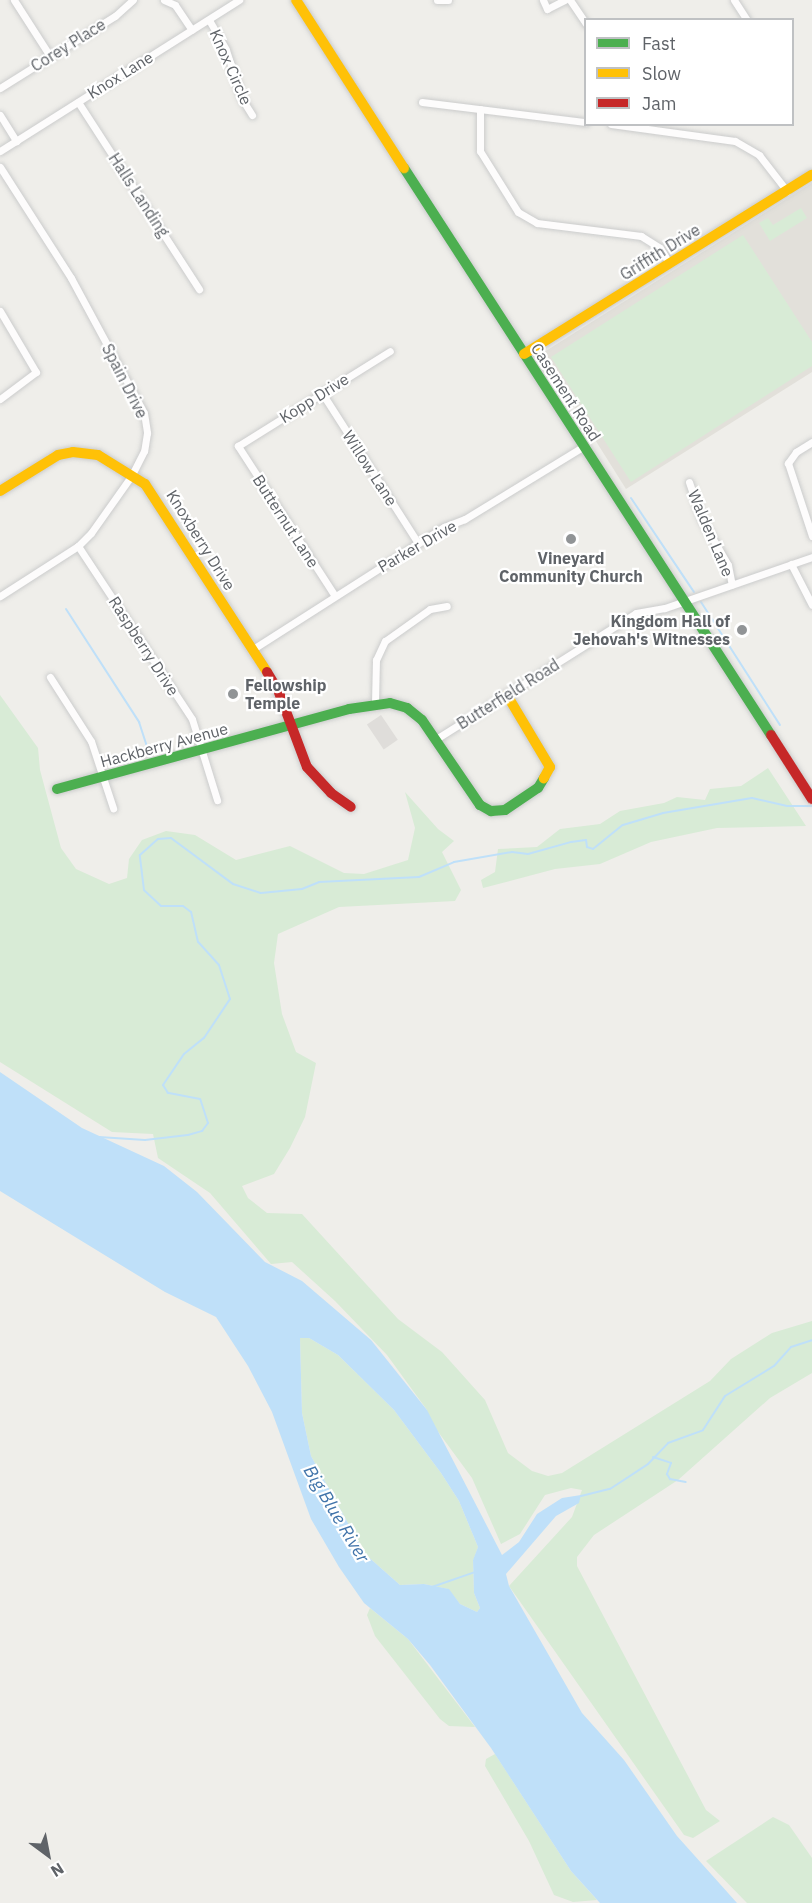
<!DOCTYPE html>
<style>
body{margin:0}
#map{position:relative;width:812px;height:1903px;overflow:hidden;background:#efeeea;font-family:"IBM Plex Sans",sans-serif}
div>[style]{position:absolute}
.industrial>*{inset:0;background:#dfddda;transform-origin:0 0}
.education>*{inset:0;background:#e2e0da}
.green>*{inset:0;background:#d8ebd6}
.water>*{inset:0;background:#bfe0f9}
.stream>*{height:2px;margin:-1px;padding:0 1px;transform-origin:1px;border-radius:1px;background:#bfe0f9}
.roads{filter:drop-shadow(0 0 2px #cbcccc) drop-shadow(0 0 2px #cbcccc)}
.street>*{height:7px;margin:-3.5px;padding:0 3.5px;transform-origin:3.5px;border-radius:3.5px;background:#fdfcfc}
.fast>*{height:10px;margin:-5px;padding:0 5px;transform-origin:5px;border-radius:5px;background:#4caf50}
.slow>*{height:10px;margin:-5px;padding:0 5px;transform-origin:5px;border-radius:5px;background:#ffc107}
.jam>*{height:10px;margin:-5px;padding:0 5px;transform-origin:5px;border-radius:5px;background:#c62828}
.dots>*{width:16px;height:16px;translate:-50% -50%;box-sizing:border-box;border:3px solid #fff;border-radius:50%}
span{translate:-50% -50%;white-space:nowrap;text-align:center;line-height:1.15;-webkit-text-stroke:4.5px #fff;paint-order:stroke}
.street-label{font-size:16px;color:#5f6368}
.poi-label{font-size:16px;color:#5f6368;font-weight:700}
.right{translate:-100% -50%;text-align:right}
.left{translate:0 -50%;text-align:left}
.water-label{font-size:18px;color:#4174aa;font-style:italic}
.legend{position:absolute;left:584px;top:18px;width:210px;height:108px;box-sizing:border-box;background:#fff;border:2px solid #bfc1c3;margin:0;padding:8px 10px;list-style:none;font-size:18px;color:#5f6368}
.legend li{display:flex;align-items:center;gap:12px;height:30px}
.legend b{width:30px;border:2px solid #bfc1c3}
.north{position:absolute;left:18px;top:1825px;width:60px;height:60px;-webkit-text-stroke:4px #fff;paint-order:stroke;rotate:148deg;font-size:16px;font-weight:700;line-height:24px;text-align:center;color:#5f6368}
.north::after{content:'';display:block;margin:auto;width:21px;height:27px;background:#5f6368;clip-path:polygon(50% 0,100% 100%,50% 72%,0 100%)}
</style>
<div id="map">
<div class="industrial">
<div style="left:381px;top:715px;width:30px;height:17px;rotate:56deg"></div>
</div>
<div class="education">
<div style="clip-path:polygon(812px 183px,812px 372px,626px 489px,541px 354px)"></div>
</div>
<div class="green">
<div style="clip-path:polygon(801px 208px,807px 218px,770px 241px,759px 223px,768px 218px,773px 225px)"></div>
<div style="clip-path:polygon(743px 235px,812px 342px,812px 366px,631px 482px,551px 357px)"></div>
<div style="clip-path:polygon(0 695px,38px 748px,40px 770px,61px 848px,76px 869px,109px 884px,127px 878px,129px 859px,142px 840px,166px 831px,195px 835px,236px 860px,290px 846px,344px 873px,364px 874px,408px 860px,415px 828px,405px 792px,438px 829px,454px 841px,442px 852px,461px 890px,455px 901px,339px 907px,278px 934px,274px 963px,282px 1014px,296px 1052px,316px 1063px,305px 1117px,290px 1148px,274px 1174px,242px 1186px,248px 1198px,267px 1213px,302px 1214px,398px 1319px,442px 1352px,485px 1400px,508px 1453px,532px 1471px,548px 1476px,562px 1473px,710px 1381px,731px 1359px,772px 1333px,812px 1321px,812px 1373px,770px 1398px,678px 1480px,594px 1535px,577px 1557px,577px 1566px,706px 1810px,720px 1821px,693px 1838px,684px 1835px,509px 1586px,572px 1517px,582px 1490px,571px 1488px,545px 1495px,520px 1534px,501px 1544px,472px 1478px,428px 1418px,427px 1410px,387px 1355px,335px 1301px,292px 1262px,271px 1264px,210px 1193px,158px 1158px,153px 1134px,112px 1132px,0 1062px)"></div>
<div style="clip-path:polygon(768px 768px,806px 826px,717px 828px,651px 842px,600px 864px,555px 869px,483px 888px,481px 880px,495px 872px,498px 849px,537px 847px,560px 829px,600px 824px,620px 811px,664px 803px,677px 797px,705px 800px,710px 789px,741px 786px)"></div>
<div style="clip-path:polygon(300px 1338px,309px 1338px,338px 1355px,394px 1410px,441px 1473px,459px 1501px,478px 1547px,473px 1561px,474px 1593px,480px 1608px,477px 1612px,460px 1604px,448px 1589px,424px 1584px,400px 1585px,365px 1554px,311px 1456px,302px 1413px)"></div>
<div style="clip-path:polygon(370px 1608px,408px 1639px,475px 1727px,449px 1726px,440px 1719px,375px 1636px,367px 1615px)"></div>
<div style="clip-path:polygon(495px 1754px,571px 1871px,597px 1900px,573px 1902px,554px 1895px,529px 1841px,485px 1766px,486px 1759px)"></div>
<div style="clip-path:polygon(773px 1817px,789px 1825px,812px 1858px,812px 1903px,747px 1903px,706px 1861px)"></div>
</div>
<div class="water">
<div style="clip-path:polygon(evenodd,0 1072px,82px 1128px,164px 1166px,197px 1192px,265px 1262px,302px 1281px,371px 1340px,427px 1410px,502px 1555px,519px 1542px,537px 1514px,562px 1498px,581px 1495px,579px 1503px,556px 1516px,506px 1574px,509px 1586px,582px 1713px,624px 1760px,677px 1836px,737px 1903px,600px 1903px,571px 1871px,491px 1748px,430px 1665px,408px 1639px,364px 1603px,339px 1567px,311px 1519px,272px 1412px,248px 1366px,216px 1317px,165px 1292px,0 1191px,0 1072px,300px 1338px,309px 1338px,338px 1355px,394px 1410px,441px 1473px,459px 1501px,478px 1547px,473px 1560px,474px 1593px,480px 1608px,477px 1612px,460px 1604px,449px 1589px,424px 1584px,400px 1585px,365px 1554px,311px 1456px,302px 1413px,300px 1338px)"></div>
</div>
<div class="stream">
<div style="left:631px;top:498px;width:113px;rotate:56.2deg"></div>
<div style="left:701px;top:602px;width:146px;rotate:57.3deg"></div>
<div style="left:66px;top:609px;width:135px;rotate:57.1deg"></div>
<div style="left:139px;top:722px;width:38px;rotate:72deg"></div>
<div style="left:99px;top:1137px;width:46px;rotate:3.7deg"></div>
<div style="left:145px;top:1140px;width:43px;rotate:-6.6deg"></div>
<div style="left:188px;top:1135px;width:15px;rotate:-16deg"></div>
<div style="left:202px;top:1131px;width:10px;rotate:-53deg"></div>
<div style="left:208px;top:1123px;width:25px;rotate:-108deg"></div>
<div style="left:200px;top:1099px;width:33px;rotate:-169deg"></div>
<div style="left:168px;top:1093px;width:9px;rotate:-122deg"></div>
<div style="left:163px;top:1085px;width:37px;rotate:-56deg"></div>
<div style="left:184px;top:1054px;width:26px;rotate:-39deg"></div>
<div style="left:204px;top:1038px;width:47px;rotate:-56.3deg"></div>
<div style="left:230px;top:999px;width:36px;rotate:-108deg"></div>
<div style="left:219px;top:965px;width:31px;rotate:-132deg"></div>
<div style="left:198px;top:942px;width:31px;rotate:-103deg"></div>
<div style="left:191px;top:912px;width:10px;rotate:-143deg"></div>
<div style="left:183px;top:906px;width:22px;rotate:180deg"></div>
<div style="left:161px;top:906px;width:23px;rotate:-137deg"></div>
<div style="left:144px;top:890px;width:35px;rotate:-97deg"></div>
<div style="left:140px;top:855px;width:24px;rotate:-42deg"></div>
<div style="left:158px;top:839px;width:13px;rotate:-4deg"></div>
<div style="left:171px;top:838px;width:77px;rotate:36.6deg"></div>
<div style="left:233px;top:884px;width:29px;rotate:18deg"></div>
<div style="left:261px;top:893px;width:41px;rotate:-5.6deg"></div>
<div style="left:302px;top:889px;width:18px;rotate:-22deg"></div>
<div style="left:319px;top:882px;width:100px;rotate:-2.9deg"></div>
<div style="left:419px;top:877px;width:38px;rotate:-23deg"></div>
<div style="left:454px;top:862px;width:59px;rotate:-9.8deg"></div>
<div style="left:512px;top:852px;width:16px;rotate:7deg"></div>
<div style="left:528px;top:854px;width:45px;rotate:-15.6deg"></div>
<div style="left:571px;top:842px;width:15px;rotate:-8deg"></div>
<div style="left:586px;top:840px;width:7px;rotate:82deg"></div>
<div style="left:587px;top:847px;width:6px;rotate:18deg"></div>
<div style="left:593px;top:849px;width:38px;rotate:-39deg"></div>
<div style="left:623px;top:825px;width:42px;rotate:-16.7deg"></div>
<div style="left:663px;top:813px;width:90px;rotate:-9.6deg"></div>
<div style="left:752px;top:798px;width:36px;rotate:13deg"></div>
<div style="left:787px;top:806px;width:25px"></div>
<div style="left:653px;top:1457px;width:19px;rotate:18deg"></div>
<div style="left:671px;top:1463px;width:12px;rotate:110deg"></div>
<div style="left:667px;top:1474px;width:6px;rotate:59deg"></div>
<div style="left:670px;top:1479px;width:16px;rotate:11deg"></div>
<div style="left:581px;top:1496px;width:30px;rotate:-14deg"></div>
<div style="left:610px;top:1489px;width:45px;rotate:-33.3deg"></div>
<div style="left:648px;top:1464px;width:29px;rotate:-46deg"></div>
<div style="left:668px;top:1443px;width:37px;rotate:-20deg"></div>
<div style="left:703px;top:1430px;width:40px;rotate:-57.1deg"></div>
<div style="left:725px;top:1396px;width:57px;rotate:-31.5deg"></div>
<div style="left:774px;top:1366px;width:25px;rotate:-48deg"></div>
<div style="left:791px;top:1347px;width:22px;rotate:-18deg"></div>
<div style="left:432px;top:1587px;width:46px;rotate:-19.2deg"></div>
</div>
<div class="roads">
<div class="street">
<div style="left:14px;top:0;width:67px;rotate:57.3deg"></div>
<div style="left:164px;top:0;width:12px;rotate:24deg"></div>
<div style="left:175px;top:5px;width:30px;rotate:56deg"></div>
<div style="left:437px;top:0;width:11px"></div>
<div style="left:543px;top:0;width:10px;rotate:66deg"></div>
<div style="left:547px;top:9px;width:20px;rotate:-27deg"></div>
<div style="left:570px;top:0;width:29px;rotate:56deg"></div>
<div style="left:734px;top:0;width:24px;rotate:57deg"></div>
<div style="left:209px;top:20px;width:34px;rotate:60deg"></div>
<div style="left:226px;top:50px;width:52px;rotate:71.9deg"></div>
<div style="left:242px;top:99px;width:19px;rotate:58deg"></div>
<div style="left:0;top:88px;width:136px;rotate:-32.1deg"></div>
<div style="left:115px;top:16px;width:24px;rotate:-42deg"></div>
<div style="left:78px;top:102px;width:223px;rotate:57.1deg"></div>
<div style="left:422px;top:102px;width:165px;rotate:7deg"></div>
<div style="left:480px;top:109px;width:42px;rotate:90deg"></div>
<div style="left:480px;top:151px;width:72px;rotate:58.1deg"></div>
<div style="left:518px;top:212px;width:22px;rotate:30deg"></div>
<div style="left:537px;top:223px;width:105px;rotate:7.1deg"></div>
<div style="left:641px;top:236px;width:22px;rotate:32deg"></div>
<div style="left:660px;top:248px;width:17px;rotate:59deg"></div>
<div style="left:0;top:115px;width:31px;rotate:58deg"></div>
<div style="left:611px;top:124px;width:125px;rotate:7.8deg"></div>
<div style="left:735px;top:141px;width:28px;rotate:30deg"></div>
<div style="left:759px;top:155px;width:46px;rotate:52.1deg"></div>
<div style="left:0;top:151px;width:283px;rotate:-32.3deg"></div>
<div style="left:0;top:167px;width:132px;rotate:57.4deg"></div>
<div style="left:71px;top:278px;width:153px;rotate:61.6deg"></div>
<div style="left:144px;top:413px;width:20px;rotate:81deg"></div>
<div style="left:147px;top:433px;width:18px;rotate:99deg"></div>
<div style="left:144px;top:451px;width:27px;rotate:117deg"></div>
<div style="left:132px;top:475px;width:71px;rotate:125.3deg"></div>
<div style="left:91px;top:533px;width:18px;rotate:135deg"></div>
<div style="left:78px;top:546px;width:93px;rotate:147.3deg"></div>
<div style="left:0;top:311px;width:71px;rotate:59.5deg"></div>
<div style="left:36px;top:372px;width:45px;rotate:143.1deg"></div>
<div style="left:322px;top:393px;width:178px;rotate:57.4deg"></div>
<div style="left:812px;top:442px;width:19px;rotate:148deg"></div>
<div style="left:796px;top:452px;width:14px;rotate:126deg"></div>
<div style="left:788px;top:463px;width:77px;rotate:71.8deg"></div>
<div style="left:689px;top:482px;width:40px;rotate:71.1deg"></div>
<div style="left:702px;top:520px;width:52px;rotate:60deg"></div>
<div style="left:728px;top:565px;width:20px;rotate:79deg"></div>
<div style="left:78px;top:546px;width:207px;rotate:56.6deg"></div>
<div style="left:192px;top:719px;width:85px;rotate:72.8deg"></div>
<div style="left:791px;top:564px;width:46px;rotate:62.9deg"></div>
<div style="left:335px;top:596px;width:179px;rotate:-122.9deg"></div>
<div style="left:238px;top:446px;width:179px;rotate:-32deg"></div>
<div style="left:253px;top:649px;width:227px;rotate:-32.6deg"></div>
<div style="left:444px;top:527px;width:22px;rotate:-21deg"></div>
<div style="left:465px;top:519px;width:140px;rotate:-31.5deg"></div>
<div style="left:50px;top:677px;width:76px;rotate:57.4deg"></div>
<div style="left:91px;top:741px;width:71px;rotate:71.8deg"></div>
<div style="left:375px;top:703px;width:43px;rotate:-88.7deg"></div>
<div style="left:376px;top:660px;width:21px;rotate:-65deg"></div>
<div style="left:385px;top:641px;width:55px;rotate:-35.4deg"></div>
<div style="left:430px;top:609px;width:17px;rotate:-10deg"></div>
<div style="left:436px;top:739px;width:236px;rotate:-32.2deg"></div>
<div style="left:636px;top:613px;width:29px;rotate:-10deg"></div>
<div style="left:665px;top:608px;width:156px;rotate:-19.1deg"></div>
</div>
<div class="fast">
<div style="left:404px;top:168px;width:675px;rotate:57.09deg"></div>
<div style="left:57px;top:789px;width:303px;rotate:-15.3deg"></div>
<div style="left:349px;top:709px;width:41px;rotate:-8.3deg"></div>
<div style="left:390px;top:703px;width:18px;rotate:16deg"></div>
<div style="left:407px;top:708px;width:19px;rotate:39deg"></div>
<div style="left:422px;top:720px;width:103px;rotate:55.7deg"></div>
<div style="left:480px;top:805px;width:13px;rotate:29deg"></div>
<div style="left:491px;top:811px;width:14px;rotate:-4deg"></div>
<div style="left:505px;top:810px;width:40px;rotate:-34deg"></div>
<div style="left:538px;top:788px;width:12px;rotate:-59deg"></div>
</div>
<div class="slow">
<div style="left:296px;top:0;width:200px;rotate:57.3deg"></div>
<div style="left:524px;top:354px;width:339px;rotate:-31.9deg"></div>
<div style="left:0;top:491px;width:68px;rotate:-31.8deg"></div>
<div style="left:58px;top:455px;width:15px;rotate:-11deg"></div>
<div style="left:73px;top:452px;width:25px;rotate:7deg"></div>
<div style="left:98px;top:455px;width:55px;rotate:31.7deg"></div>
<div style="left:145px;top:484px;width:224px;rotate:57deg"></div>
<div style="left:507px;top:695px;width:84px;rotate:59.2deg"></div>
<div style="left:550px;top:767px;width:13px;rotate:119deg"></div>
</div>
<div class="jam">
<div style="left:267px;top:672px;width:21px;rotate:59deg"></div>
<div style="left:278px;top:690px;width:82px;rotate:69.4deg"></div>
<div style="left:307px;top:767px;width:35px;rotate:47deg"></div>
<div style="left:331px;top:793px;width:24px;rotate:35deg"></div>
<div style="left:771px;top:735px;width:76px;rotate:57.4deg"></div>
</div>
</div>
<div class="dots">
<div style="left:571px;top:539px;background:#919496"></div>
<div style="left:742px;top:630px;background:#919496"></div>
<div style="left:233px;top:694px;background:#919496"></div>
</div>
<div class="street-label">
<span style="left:68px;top:45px;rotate:-32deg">Corey Place</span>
<span style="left:231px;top:67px;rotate:66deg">Knox Circle</span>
<span style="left:120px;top:75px;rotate:-32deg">Knox Lane</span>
<span style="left:139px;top:195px;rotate:57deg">Halls Landing</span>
<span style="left:660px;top:252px;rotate:-32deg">Griffith Drive</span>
<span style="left:125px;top:381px;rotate:63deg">Spain Drive</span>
<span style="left:566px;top:392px;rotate:57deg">Casement Road</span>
<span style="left:314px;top:398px;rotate:-32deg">Kopp Drive</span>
<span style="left:370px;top:468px;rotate:57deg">Willow Lane</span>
<span style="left:286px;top:521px;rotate:57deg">Butternut Lane</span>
<span style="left:711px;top:533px;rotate:67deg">Walden Lane</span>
<span style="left:201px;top:540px;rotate:58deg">Knoxberry Drive</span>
<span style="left:417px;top:546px;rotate:-30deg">Parker Drive</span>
<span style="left:144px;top:646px;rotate:57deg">Raspberry Drive</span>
<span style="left:508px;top:694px;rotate:-32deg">Butterfield Road</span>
<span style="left:164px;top:745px;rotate:-15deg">Hackberry Avenue</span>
</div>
<div class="poi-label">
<span style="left:571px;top:567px">Vineyard<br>Community Church</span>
<span class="right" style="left:730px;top:630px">Kingdom Hall of<br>Jehovah's Witnesses</span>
<span class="left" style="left:245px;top:694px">Fellowship<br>Temple</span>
</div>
<div class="water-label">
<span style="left:336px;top:1514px;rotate:59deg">Big Blue River</span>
</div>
<ul class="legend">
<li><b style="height:8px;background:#4caf50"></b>Fast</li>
<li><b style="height:8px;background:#ffc107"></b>Slow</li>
<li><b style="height:8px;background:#c62828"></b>Jam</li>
</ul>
<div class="north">N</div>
</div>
